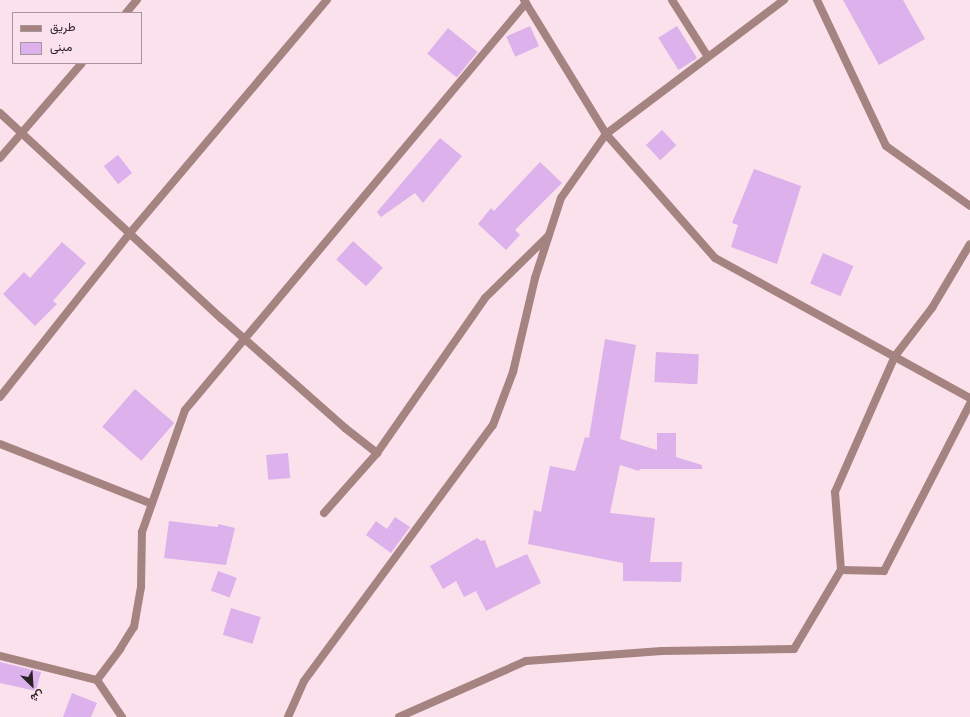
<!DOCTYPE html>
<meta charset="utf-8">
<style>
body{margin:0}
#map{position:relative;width:970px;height:717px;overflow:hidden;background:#fae1eb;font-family:"Source Sans 3",Vazirmatn,sans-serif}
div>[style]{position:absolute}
.building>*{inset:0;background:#dcb1ec;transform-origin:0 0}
.street>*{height:8px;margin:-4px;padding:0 4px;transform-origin:4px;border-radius:4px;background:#a58380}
span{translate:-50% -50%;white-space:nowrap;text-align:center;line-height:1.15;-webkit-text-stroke:3.5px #fae1eb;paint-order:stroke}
.legend{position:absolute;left:12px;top:12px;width:130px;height:52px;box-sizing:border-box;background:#fae1eb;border:1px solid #a7959c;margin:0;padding:5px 7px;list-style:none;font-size:12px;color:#2b2226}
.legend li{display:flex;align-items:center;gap:8px;height:20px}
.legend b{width:20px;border:1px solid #a7959c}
.north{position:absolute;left:12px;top:665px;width:40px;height:40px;-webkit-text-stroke:3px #fae1eb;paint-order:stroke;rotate:155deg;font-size:11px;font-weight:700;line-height:16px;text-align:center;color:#2b2226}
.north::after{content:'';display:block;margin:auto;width:14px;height:18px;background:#2b2226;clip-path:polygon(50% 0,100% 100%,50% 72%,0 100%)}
</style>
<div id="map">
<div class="building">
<div style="clip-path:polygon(843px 0,903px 0,925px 39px,879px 65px)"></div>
<div style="left:530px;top:26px;width:22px;height:26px;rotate:66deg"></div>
<div style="left:677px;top:26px;width:38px;height:22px;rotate:58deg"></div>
<div style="left:448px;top:28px;width:38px;height:33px;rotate:39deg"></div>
<div style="left:662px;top:130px;width:21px;height:22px;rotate:47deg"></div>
<div style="clip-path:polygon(440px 138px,462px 156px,423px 203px,415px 193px,381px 217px,377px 212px)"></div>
<div style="left:118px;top:155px;width:23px;height:18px;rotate:52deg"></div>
<div style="clip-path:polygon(540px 162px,562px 183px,515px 230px,520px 235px,506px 250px,478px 224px,491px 208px,494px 211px)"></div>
<div style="clip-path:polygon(754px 169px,801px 186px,777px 264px,731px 247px,738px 225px,732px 223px)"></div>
<div style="left:353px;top:241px;width:40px;height:25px;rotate:42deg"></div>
<div style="clip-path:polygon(62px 242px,86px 263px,53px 301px,57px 304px,35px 326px,3px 294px,24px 272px,30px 278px)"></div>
<div style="left:823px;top:253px;width:33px;height:33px;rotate:23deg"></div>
<div style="clip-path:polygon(605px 339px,636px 345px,620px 439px,657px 450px,657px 433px,676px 433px,676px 457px,702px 465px,702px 469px,640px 469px,639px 471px,620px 465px,610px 513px,655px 518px,650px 562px,682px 562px,681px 582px,623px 581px,623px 563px,528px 544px,534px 510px,541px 512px,550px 466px,575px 471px,585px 437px,589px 438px)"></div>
<div style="left:656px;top:352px;width:43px;height:30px;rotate:3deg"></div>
<div style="left:135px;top:389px;width:52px;height:50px;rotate:41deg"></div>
<div style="left:288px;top:453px;width:25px;height:22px;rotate:85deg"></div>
<div style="clip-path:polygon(395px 517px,410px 527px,391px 553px,366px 535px,376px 521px,387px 529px)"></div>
<div style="clip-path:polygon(169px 521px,218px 527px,218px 524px,235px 528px,226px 565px,164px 558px)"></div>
<div style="clip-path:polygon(477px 538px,481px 541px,485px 540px,496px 568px,527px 554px,541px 583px,486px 611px,476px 591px,464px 597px,456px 581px,443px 589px,430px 566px)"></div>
<div style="left:218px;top:571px;width:20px;height:21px;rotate:20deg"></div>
<div style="left:231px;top:608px;width:31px;height:28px;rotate:17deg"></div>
<div style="clip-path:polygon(0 662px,41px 672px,36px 691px,0 683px)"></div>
<div style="clip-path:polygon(72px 693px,97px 703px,91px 717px,63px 717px)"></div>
</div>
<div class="street">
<div style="left:524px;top:0;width:157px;rotate:58.5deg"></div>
<div style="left:606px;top:134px;width:165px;rotate:48.7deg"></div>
<div style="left:715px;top:258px;width:291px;rotate:28.8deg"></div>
<div style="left:672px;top:0;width:67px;rotate:57.7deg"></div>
<div style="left:817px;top:0;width:161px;rotate:64.7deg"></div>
<div style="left:886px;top:146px;width:103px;rotate:35.5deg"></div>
<div style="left:126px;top:13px;width:17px;rotate:-50deg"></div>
<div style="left:0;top:113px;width:303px;rotate:42.9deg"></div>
<div style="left:222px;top:319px;width:164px;rotate:41.5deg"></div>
<div style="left:345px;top:428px;width:41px;rotate:38deg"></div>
<div style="left:0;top:158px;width:125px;rotate:-49.2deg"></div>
<div style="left:0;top:397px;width:209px;rotate:-51.6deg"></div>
<div style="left:130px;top:233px;width:305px;rotate:-49.8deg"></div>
<div style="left:0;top:444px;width:163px;rotate:21.5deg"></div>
<div style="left:324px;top:513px;width:80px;rotate:-48.5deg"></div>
<div style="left:377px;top:453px;width:189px;rotate:-55.1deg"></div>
<div style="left:485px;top:298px;width:88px;rotate:-44.5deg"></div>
<div style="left:841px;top:570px;width:43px;rotate:1.3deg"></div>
<div style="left:884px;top:571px;width:188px;rotate:-62.8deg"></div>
<div style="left:0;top:656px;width:100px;rotate:13.9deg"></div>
<div style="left:97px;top:680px;width:45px;rotate:56deg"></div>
<div style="left:97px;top:680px;width:39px;rotate:-53deg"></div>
<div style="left:120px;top:649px;width:26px;rotate:-58deg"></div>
<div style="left:134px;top:627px;width:41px;rotate:-80.1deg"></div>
<div style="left:141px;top:587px;width:55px;rotate:-89deg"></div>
<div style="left:142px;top:532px;width:129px;rotate:-70.6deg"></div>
<div style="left:185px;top:410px;width:531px;rotate:-50.04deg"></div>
<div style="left:288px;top:717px;width:39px;rotate:-66deg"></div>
<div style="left:304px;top:681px;width:318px;rotate:-53.6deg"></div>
<div style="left:493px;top:425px;width:57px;rotate:-69.3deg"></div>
<div style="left:513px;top:372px;width:97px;rotate:-76.8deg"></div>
<div style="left:535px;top:278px;width:84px;rotate:-72deg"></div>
<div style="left:561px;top:198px;width:78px;rotate:-54.9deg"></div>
<div style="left:606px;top:134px;width:223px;rotate:-37deg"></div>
<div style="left:399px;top:717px;width:139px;rotate:-23.8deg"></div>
<div style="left:526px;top:661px;width:136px;rotate:-4.2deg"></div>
<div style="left:662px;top:651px;width:132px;rotate:-0.9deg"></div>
<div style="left:794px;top:649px;width:92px;rotate:-59.3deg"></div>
<div style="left:841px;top:570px;width:78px;rotate:-94.4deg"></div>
<div style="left:835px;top:492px;width:149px;rotate:-66.2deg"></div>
<div style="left:895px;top:356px;width:61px;rotate:-52.4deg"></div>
<div style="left:932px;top:308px;width:74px;rotate:-59.3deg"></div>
</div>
<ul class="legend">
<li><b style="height:5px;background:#a58380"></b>طريق</li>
<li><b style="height:11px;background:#dcb1ec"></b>مبنى</li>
</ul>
<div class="north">ش</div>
</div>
